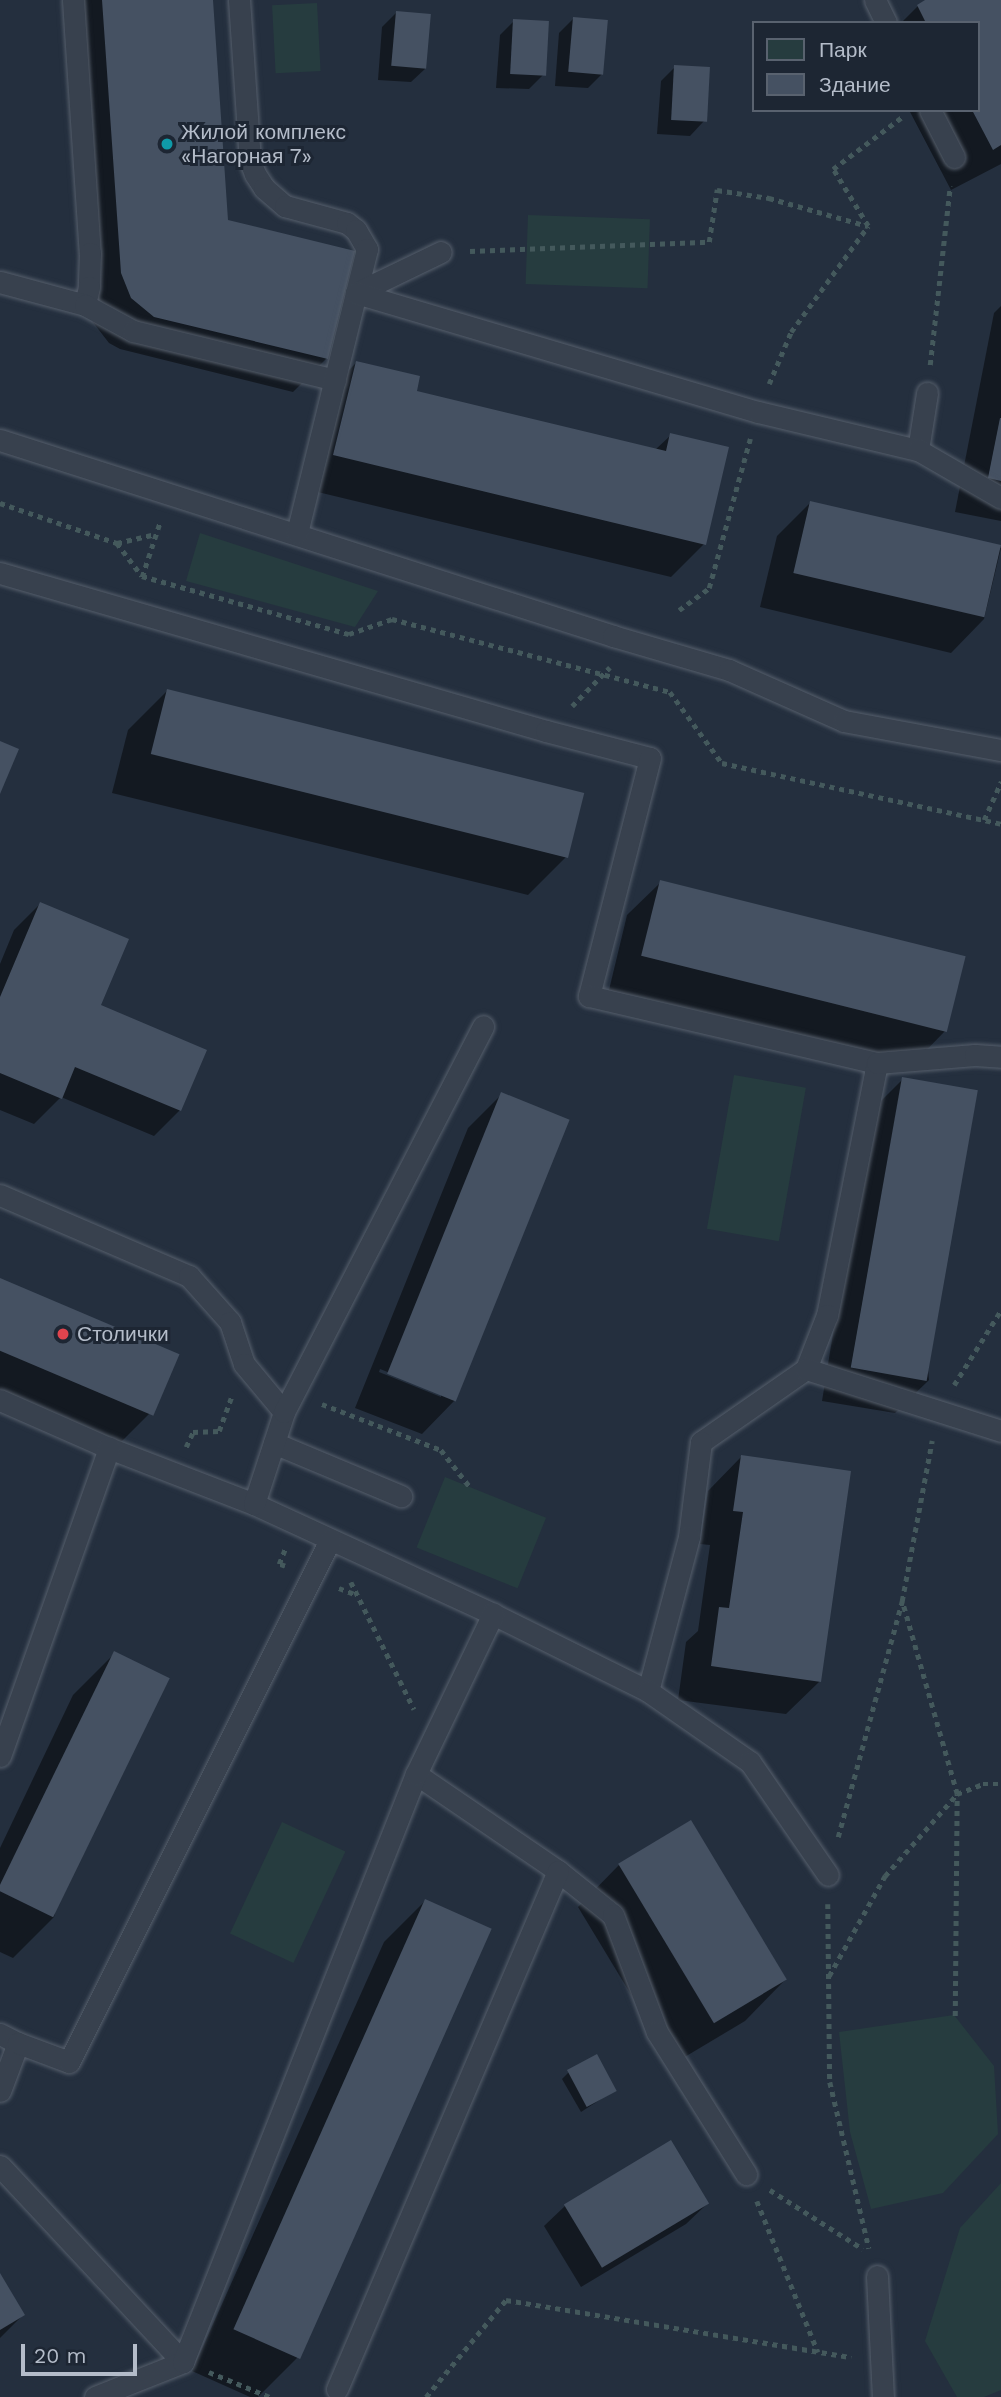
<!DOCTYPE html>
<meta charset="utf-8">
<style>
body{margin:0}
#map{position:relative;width:1001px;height:2397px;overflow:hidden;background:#242f3e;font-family:"Work Sans",sans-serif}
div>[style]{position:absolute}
.green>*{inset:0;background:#263c3f;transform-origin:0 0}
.shadow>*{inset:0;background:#0007}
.building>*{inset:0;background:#455162;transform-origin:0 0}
.path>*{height:4.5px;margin-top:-2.25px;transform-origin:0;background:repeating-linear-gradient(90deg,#44595c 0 5px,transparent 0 10px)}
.roads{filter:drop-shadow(0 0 2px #565f6c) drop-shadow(0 0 2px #565f6c)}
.service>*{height:21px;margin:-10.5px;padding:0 10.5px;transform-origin:10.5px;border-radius:10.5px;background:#38414e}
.dots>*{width:19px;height:19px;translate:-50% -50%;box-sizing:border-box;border:4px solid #1d2633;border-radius:50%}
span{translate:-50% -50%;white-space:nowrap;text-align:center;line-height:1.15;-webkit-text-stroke:6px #1d2633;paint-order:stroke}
.poi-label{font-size:21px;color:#b4bcc9}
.left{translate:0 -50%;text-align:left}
.legend{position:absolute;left:752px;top:21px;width:228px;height:91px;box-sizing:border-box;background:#1d2633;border:2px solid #59626f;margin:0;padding:9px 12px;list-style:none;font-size:21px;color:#b4bcc9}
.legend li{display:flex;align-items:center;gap:14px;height:35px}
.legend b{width:35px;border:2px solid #59626f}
.scale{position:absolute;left:21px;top:2344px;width:116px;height:32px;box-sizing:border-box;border:4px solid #b4bcc9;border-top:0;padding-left:9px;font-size:21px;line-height:24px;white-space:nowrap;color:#b4bcc9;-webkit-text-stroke:5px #1d2633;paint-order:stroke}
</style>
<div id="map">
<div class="green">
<div style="left:317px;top:3px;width:68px;height:45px;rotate:87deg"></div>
<div style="left:528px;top:215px;width:122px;height:69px;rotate:2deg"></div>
<div style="clip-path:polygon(200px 533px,378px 591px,355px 627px,186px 581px)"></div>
<div style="left:734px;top:1075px;width:73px;height:156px;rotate:10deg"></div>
<div style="left:445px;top:1477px;width:109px;height:76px;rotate:22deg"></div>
<div style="left:282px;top:1822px;width:70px;height:123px;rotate:25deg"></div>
<div style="clip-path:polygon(954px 2015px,994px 2066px,998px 2134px,943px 2193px,871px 2209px,850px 2132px,839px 2032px)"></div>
<div style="clip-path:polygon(1001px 2183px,1001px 2390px,984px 2397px,957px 2397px,925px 2341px,960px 2228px)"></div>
</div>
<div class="shadow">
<div style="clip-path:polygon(67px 0,211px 0,226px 221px,327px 358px,293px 392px,120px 349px,109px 343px,92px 321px,88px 307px)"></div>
<div style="clip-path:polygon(929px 0,1001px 0,1001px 164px,951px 190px,909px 110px,978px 110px,978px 23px,901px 23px,918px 6px)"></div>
<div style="clip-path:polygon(396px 13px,426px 68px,411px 82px,378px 80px,382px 27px)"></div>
<div style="clip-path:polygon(573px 19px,602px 74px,588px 88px,555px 86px,559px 33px)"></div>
<div style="clip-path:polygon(514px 21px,543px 75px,529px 89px,496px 88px,500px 35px)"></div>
<div style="clip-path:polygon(675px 67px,704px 121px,690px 136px,657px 134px,661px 81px)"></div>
<div style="clip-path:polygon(1001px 306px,1001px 521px,955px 512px,994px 313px)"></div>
<div style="clip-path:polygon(356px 363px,415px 392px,655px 450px,671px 435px,704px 544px,671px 577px,301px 488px,323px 396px)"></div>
<div style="clip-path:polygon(811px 502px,1001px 548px,984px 619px,951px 653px,760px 607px,777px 536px)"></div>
<div style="clip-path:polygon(167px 691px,567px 856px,528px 895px,112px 793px,128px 730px)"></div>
<div style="clip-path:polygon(661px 882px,946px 1030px,913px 1064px,609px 990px,627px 915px)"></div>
<div style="clip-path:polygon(40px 904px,99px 1006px,180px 1110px,154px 1136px,61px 1097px,34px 1124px,0 1110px,0 964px,14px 930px)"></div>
<div style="clip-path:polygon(903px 1079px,929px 1380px,895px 1413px,822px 1401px,869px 1113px)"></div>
<div style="clip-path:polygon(evenodd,502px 1094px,568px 1121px,455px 1400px,422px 1434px,355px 1408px,468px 1128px,502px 1094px,380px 1369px,441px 1393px,441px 1397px,379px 1372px,380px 1369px)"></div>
<div style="clip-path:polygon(0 1280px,154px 1409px,113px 1450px,0 1403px)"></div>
<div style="clip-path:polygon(741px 1457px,820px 1681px,786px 1714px,678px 1700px,686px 1642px,698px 1631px,710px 1545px,700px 1544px,708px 1491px)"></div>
<div style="clip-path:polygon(115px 1653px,54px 1917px,13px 1958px,0 1952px,0 1848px,73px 1695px)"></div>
<div style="clip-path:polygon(619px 1865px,786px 1979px,745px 2021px,673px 2064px,578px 1907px)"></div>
<div style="clip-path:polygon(425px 1901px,297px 2358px,258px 2397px,250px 2397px,192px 2371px,384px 1942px)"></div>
<div style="clip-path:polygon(569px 2072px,615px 2090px,581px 2112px,562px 2079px)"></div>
<div style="clip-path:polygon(670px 2142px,707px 2204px,686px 2224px,581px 2287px,544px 2226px,565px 2206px)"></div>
<div style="clip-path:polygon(0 2276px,23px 2315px,0 2338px)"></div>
</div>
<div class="building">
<div style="clip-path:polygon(102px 0,213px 0,228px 220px,355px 251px,328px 359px,154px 317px,131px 298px,121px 273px)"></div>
<div style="clip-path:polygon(925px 0,1001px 0,1001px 145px,993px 150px,972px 110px,978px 110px,978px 23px,926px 23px,917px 5px)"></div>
<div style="left:396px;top:11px;width:35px;height:55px;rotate:5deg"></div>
<div style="left:573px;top:17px;width:35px;height:55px;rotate:5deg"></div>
<div style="left:513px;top:19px;width:36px;height:55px;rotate:3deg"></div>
<div style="left:674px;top:65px;width:36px;height:55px;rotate:3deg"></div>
<div style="clip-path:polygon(356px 361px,420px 376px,417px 391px,666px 451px,670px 433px,729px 447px,706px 545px,333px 455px)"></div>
<div style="clip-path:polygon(1000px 418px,1001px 418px,1001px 481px,988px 478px)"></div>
<div style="left:810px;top:501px;width:196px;height:74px;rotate:13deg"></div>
<div style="left:167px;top:689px;width:430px;height:67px;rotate:14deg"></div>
<div style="clip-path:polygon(0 741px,19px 749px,0 794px)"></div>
<div style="left:660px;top:880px;width:315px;height:78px;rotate:14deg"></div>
<div style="clip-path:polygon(40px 902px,129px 939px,101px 1005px,207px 1050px,181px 1111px,75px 1067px,62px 1099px,0 1073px,0 997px)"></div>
<div style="left:902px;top:1077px;width:77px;height:295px;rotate:10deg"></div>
<div style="left:501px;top:1092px;width:74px;height:304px;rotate:22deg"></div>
<div style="left:0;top:1278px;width:195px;height:67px;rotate:23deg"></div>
<div style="clip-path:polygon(741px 1455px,851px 1471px,821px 1682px,711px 1666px,719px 1607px,729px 1608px,743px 1512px,733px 1511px)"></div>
<div style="left:114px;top:1651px;width:62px;height:266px;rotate:26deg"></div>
<div style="left:691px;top:1820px;width:186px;height:85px;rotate:59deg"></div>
<div style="left:425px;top:1899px;width:73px;height:471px;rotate:24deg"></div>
<div style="left:597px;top:2054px;width:42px;height:34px;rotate:62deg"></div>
<div style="left:671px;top:2140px;width:74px;height:125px;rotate:59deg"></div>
<div style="clip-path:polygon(0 2273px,25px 2315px,0 2330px)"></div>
</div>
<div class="path">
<div style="left:470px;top:251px;width:239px;rotate:-2.2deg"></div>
<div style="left:709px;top:242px;width:53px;rotate:-81.3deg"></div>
<div style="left:717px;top:190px;width:53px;rotate:8.7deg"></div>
<div style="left:769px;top:198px;width:103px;rotate:15.8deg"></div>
<div style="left:930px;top:365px;width:180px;rotate:-83.6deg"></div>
<div style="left:769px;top:384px;width:56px;rotate:-67.1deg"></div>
<div style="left:791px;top:332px;width:131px;rotate:-54deg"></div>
<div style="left:868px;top:226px;width:67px;rotate:-121.6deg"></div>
<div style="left:833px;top:169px;width:86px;rotate:-37deg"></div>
<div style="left:0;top:503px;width:124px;rotate:18.9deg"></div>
<div style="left:117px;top:543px;width:41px;rotate:52.9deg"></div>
<div style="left:142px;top:576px;width:215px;rotate:15.7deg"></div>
<div style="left:349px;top:634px;width:46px;rotate:-19.2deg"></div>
<div style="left:392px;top:619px;width:287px;rotate:14.7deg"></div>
<div style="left:670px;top:692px;width:88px;rotate:53.8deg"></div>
<div style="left:722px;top:763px;width:286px;rotate:12.3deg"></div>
<div style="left:117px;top:543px;width:40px;rotate:-13deg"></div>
<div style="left:142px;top:577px;width:58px;rotate:-71.9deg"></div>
<div style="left:679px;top:610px;width:37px;rotate:-36deg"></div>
<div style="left:709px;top:588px;width:155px;rotate:-74.6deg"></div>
<div style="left:572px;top:706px;width:54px;rotate:-45.7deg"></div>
<div style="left:984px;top:820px;width:42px;rotate:-65.9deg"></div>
<div style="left:954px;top:1385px;width:89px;rotate:-57.9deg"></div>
<div style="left:322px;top:1404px;width:128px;rotate:21.1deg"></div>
<div style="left:441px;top:1450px;width:47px;rotate:51.9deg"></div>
<div style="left:186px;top:1447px;width:17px;rotate:-65deg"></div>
<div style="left:193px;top:1432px;width:26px;rotate:-2deg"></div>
<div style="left:219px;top:1431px;width:37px;rotate:-70deg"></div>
<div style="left:285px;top:1566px;width:6px;rotate:-162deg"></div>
<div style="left:279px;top:1564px;width:16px;rotate:-68deg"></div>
<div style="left:351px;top:1582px;width:142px;rotate:63.6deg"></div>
<div style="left:339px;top:1588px;width:19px;rotate:21deg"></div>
<div style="left:838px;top:1837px;width:245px;rotate:-74.8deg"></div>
<div style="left:902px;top:1601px;width:163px;rotate:-79.4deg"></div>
<div style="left:828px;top:1904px;width:178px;rotate:89.4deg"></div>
<div style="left:830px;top:2082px;width:171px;rotate:76.8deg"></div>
<div style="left:829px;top:1976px;width:115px;rotate:-60.8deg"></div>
<div style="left:885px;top:1876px;width:109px;rotate:-48.7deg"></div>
<div style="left:957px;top:1794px;width:201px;rotate:-105.9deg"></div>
<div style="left:955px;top:2016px;width:222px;rotate:-89.5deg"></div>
<div style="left:957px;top:1794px;width:28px;rotate:-21deg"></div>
<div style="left:983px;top:1784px;width:18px"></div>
<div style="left:770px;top:2190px;width:110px;rotate:32.4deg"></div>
<div style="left:757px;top:2201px;width:163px;rotate:68deg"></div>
<div style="left:209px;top:2372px;width:66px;rotate:22.3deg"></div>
<div style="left:426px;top:2397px;width:126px;rotate:-50.5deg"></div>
<div style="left:506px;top:2300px;width:350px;rotate:9.4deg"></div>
</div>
<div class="roads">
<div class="service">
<div style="left:73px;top:0;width:254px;rotate:86.2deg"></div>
<div style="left:90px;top:253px;width:34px;rotate:92deg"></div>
<div style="left:89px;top:287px;width:18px;rotate:103deg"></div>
<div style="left:239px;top:0;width:161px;rotate:86.1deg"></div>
<div style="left:250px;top:161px;width:14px;rotate:69deg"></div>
<div style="left:255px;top:174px;width:17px;rotate:57deg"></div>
<div style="left:264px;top:188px;width:28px;rotate:41deg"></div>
<div style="left:285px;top:206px;width:64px;rotate:15.3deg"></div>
<div style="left:347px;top:223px;width:11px;rotate:38deg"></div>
<div style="left:356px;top:230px;width:22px;rotate:60deg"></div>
<div style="left:367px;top:249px;width:45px;rotate:104deg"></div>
<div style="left:875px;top:0;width:25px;rotate:64deg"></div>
<div style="left:930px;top:110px;width:53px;rotate:62.9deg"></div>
<div style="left:0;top:282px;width:88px;rotate:15.1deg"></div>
<div style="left:85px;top:305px;width:55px;rotate:28.4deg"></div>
<div style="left:133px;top:331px;width:208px;rotate:13.6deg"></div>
<div style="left:356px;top:293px;width:94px;rotate:-25.8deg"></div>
<div style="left:0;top:440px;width:644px;rotate:17.73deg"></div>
<div style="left:613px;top:636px;width:121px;rotate:16.3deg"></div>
<div style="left:729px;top:670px;width:126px;rotate:23.9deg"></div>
<div style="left:844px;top:721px;width:160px;rotate:10.5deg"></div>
<div style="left:918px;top:450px;width:58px;rotate:-81deg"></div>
<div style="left:297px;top:533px;width:247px;rotate:-76.2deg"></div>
<div style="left:356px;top:293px;width:419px;rotate:16.5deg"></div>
<div style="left:758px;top:412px;width:164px;rotate:13.4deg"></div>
<div style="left:918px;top:450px;width:96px;rotate:30deg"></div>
<div style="left:0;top:573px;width:568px;rotate:16.14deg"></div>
<div style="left:546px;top:731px;width:107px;rotate:14.6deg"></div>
<div style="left:650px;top:758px;width:246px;rotate:104.4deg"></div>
<div style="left:589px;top:996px;width:296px;rotate:13.1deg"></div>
<div style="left:877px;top:1063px;width:257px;rotate:101.2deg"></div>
<div style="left:827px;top:1315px;width:58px;rotate:111.3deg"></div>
<div style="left:806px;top:1369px;width:128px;rotate:145.2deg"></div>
<div style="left:701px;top:1442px;width:96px;rotate:97.2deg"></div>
<div style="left:689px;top:1537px;width:159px;rotate:104.9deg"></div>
<div style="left:877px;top:1063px;width:98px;rotate:-4.7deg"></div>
<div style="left:975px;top:1055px;width:26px;rotate:4deg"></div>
<div style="left:0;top:1195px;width:206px;rotate:23.2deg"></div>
<div style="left:189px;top:1276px;width:62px;rotate:48.3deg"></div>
<div style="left:230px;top:1322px;width:44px;rotate:71.6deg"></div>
<div style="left:244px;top:1364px;width:62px;rotate:50.2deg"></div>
<div style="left:806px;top:1369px;width:205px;rotate:17.6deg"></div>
<div style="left:0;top:1400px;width:119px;rotate:23.8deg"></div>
<div style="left:109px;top:1448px;width:155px;rotate:21.1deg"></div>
<div style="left:254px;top:1504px;width:263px;rotate:24.7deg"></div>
<div style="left:493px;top:1614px;width:173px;rotate:26.4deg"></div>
<div style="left:648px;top:1691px;width:124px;rotate:34.8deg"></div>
<div style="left:750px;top:1762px;width:137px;rotate:55.4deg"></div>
<div style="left:274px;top:1443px;width:138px;rotate:22.7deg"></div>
<div style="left:254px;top:1504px;width:97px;rotate:-71.9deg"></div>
<div style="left:284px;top:1412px;width:434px;rotate:-62.7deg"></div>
<div style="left:0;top:1756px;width:327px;rotate:-70.5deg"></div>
<div style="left:416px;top:1774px;width:172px;rotate:34.3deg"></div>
<div style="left:558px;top:1871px;width:70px;rotate:38.7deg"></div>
<div style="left:613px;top:1915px;width:125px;rotate:69.4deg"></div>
<div style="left:657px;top:2032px;width:168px;rotate:57.9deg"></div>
<div style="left:0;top:2034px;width:20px;rotate:27deg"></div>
<div style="left:18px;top:2043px;width:51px;rotate:110.6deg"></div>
<div style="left:18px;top:2043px;width:54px;rotate:20.4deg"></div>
<div style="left:69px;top:2062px;width:584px;rotate:-63.43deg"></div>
<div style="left:0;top:2166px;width:268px;rotate:47deg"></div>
<div style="left:877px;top:2276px;width:121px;rotate:87.2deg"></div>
<div style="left:337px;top:2389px;width:563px;rotate:-66.89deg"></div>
<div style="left:95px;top:2397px;width:95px;rotate:-21.7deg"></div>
<div style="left:183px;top:2362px;width:632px;rotate:-68.38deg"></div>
<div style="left:416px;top:1774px;width:178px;rotate:-64.3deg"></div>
</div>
</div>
<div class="dots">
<div style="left:167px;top:144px;background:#0f9aa8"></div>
<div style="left:63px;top:1334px;background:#e0444e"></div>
</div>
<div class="poi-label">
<span class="left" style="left:181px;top:144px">Жилой комплекс<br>«Нагорная 7»</span>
<span class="left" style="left:77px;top:1334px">Столички</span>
</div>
<ul class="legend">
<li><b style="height:19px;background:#263c3f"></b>Парк</li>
<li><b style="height:19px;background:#455162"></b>Здание</li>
</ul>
<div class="scale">20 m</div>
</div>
